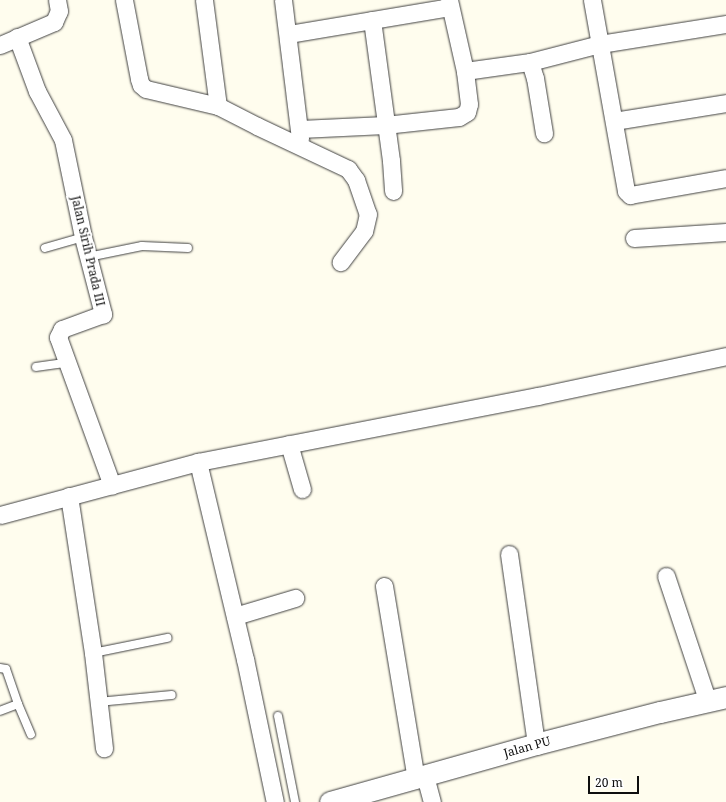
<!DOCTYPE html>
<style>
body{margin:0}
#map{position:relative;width:726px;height:802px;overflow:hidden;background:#fffdee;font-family:"Noto Serif",serif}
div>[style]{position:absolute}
.roads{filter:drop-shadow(0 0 1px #414141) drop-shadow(0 0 1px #414141)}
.service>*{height:8px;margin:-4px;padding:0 4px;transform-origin:4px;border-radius:4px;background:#fff}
.minor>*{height:17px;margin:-8.5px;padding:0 8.5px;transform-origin:8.5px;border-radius:8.5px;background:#fff}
.tertiary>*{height:21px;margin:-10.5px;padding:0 10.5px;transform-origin:10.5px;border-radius:10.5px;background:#fff}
span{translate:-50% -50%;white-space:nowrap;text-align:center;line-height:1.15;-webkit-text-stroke:4px #fff;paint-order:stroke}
.street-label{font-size:12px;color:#0e0e0e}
.scale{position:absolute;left:588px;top:776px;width:51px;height:18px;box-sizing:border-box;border:2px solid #0e0e0e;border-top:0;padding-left:5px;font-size:12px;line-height:14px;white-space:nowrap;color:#0e0e0e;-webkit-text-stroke:3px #fff;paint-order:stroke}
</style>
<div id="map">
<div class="roads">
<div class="service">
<div style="left:45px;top:248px;width:40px;rotate:-16deg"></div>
<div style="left:88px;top:257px;width:55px;rotate:-11.5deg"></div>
<div style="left:142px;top:246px;width:46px;rotate:2.5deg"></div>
<div style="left:36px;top:367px;width:30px;rotate:-8deg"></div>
<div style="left:93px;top:653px;width:76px;rotate:-11.5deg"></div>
<div style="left:0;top:668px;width:6px;rotate:9deg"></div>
<div style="left:6px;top:669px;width:37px;rotate:71deg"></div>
<div style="left:18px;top:704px;width:19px;rotate:159deg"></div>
<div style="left:98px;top:702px;width:74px;rotate:-5.4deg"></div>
<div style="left:18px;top:704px;width:33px;rotate:67deg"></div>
<div style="left:278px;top:716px;width:88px;rotate:78.8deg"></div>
</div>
<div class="minor">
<div style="left:124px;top:0;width:80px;rotate:79.2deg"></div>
<div style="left:139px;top:79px;width:6px;rotate:72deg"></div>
<div style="left:141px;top:85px;width:6px;rotate:39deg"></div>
<div style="left:146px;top:89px;width:74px;rotate:13.3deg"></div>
<div style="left:218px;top:106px;width:44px;rotate:27.1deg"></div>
<div style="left:257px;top:126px;width:101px;rotate:25.3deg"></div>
<div style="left:348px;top:169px;width:14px;rotate:54deg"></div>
<div style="left:356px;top:180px;width:36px;rotate:71deg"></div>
<div style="left:368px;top:214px;width:17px;rotate:103deg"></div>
<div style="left:364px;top:231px;width:39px;rotate:127deg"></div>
<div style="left:204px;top:0;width:107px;rotate:82.5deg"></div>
<div style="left:283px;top:0;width:140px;rotate:83deg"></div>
<div style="left:592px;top:0;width:194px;rotate:79.9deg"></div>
<div style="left:626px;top:191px;width:6px;rotate:45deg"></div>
<div style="left:630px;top:195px;width:97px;rotate:-10deg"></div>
<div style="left:372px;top:20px;width:142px;rotate:82.3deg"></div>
<div style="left:391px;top:161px;width:30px;rotate:86deg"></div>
<div style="left:289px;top:34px;width:163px;rotate:-9.5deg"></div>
<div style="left:17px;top:37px;width:58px;rotate:69.7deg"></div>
<div style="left:37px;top:91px;width:55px;rotate:62deg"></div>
<div style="left:63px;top:140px;width:99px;rotate:78.3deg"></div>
<div style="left:83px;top:237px;width:80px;rotate:75.4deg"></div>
<div style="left:103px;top:314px;width:44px;rotate:159.9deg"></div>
<div style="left:62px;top:329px;width:9px;rotate:117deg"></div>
<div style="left:58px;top:337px;width:158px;rotate:70deg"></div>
<div style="left:0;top:45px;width:59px;rotate:-23.1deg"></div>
<div style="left:54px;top:22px;width:12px;rotate:-66deg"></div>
<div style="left:59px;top:11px;width:11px;rotate:-100deg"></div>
<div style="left:530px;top:62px;width:17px;rotate:73deg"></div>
<div style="left:535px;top:78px;width:56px;rotate:80.7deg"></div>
<div style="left:465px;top:71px;width:66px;rotate:-7.9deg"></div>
<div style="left:530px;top:62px;width:72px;rotate:-14.4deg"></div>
<div style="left:600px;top:44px;width:128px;rotate:-9deg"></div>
<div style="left:614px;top:121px;width:113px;rotate:-9.1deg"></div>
<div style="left:300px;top:129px;width:85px;rotate:-2.7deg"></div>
<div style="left:385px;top:125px;width:74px;rotate:-6.2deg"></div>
<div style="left:459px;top:117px;width:9px;rotate:-32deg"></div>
<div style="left:467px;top:112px;width:8px;rotate:-76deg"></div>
<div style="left:469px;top:104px;width:33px;rotate:-97deg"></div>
<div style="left:465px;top:71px;width:73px;rotate:-102.7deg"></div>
<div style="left:634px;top:238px;width:92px;rotate:-3.7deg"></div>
<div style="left:289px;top:444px;width:47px;rotate:73.9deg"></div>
<div style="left:198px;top:462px;width:203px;rotate:76.6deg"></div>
<div style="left:245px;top:659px;width:146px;rotate:78.2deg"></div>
<div style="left:69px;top:496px;width:159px;rotate:81.3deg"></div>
<div style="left:93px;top:653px;width:96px;rotate:83.4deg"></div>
<div style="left:0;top:515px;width:205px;rotate:-15deg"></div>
<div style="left:198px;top:462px;width:346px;rotate:-11deg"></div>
<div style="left:538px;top:396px;width:192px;rotate:-12deg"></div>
<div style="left:509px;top:554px;width:192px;rotate:81.9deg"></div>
<div style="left:666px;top:576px;width:133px;rotate:71.6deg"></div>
<div style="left:384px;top:586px;width:196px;rotate:80.6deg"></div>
<div style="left:235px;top:616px;width:63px;rotate:-16.7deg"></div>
<div style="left:425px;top:776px;width:27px;rotate:75deg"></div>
</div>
<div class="tertiary">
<div style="left:330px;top:802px;width:214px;rotate:-15.7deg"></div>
<div style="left:536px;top:744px;width:128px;rotate:-14.5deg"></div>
<div style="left:660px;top:712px;width:68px;rotate:-12.8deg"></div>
</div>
</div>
<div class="street-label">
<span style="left:88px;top:251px;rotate:77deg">Jalan Sirih Prada III</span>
<span style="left:527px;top:747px;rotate:-16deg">Jalan PU</span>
</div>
<div class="scale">20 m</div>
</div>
